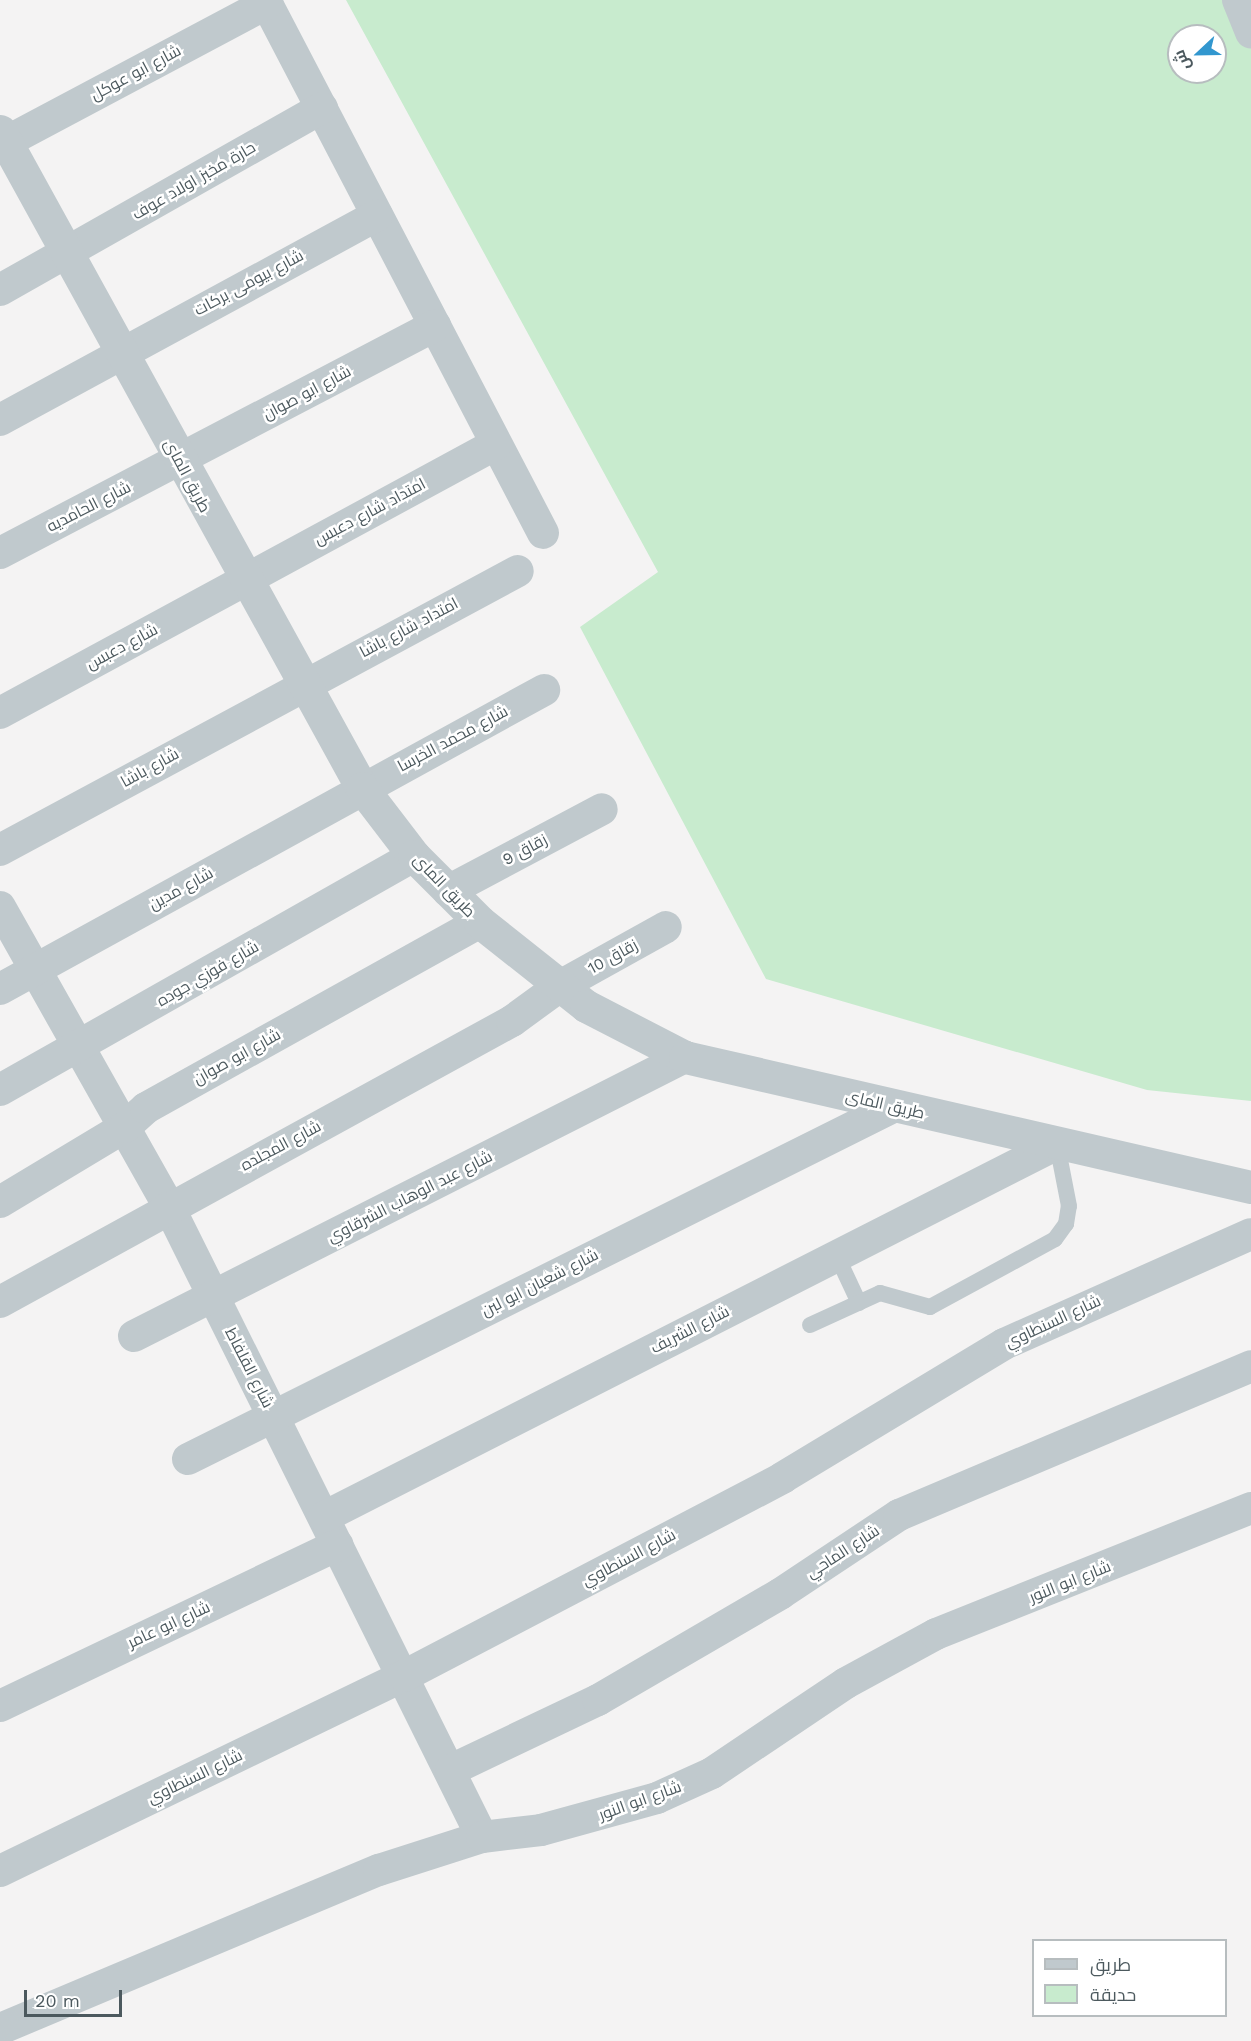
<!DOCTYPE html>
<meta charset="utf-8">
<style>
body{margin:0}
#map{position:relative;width:1251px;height:2041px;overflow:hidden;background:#f4f3f3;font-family:"Work Sans",Cairo,sans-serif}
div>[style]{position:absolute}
.green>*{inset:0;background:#c8ebce}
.service>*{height:16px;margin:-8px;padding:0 8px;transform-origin:8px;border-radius:8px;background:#c0c9cd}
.minor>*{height:32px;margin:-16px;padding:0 16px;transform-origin:16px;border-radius:16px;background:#c0c9cd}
.tertiary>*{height:33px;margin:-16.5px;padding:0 16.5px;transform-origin:16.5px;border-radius:16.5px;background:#c0c9cd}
span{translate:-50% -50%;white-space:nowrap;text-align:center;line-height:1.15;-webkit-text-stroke:5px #fff;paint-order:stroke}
.street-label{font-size:16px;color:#4c595e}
.legend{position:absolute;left:1032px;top:1939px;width:195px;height:78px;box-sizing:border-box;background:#fff;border:2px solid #b7bdbf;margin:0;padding:8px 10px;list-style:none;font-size:18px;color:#4c595e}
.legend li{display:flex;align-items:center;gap:12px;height:30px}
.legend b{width:30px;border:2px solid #b7bdbf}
.north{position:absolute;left:1167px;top:24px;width:60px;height:60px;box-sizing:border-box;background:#fff;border:2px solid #b7bdbf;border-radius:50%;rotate:248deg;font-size:16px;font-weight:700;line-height:24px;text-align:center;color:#4c595e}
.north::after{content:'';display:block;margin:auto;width:21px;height:27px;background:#3297cf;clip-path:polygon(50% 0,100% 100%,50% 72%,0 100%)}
.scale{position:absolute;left:24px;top:1990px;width:98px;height:27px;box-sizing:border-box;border:3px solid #4c595e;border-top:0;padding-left:8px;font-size:18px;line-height:21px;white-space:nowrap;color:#4c595e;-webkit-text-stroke:4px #fff;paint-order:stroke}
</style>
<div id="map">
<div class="green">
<div style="clip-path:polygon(evenodd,346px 0,1251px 0,1251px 1101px,1147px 1090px,766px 979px,580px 627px,658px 572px,346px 0,1179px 36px,1215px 36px,1215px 72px,1179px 72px,1179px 36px)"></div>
</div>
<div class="service">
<div style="left:837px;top:1256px;width:52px;rotate:64.9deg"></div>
<div style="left:810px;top:1325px;width:77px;rotate:-24.6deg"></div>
<div style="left:880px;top:1293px;width:52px;rotate:15.6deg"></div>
<div style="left:930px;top:1307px;width:142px;rotate:-28.5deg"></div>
<div style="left:1055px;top:1239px;width:19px;rotate:-54deg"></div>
<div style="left:1066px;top:1224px;width:18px;rotate:-81deg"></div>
<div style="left:1069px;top:1206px;width:63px;rotate:-101deg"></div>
</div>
<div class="minor">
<div style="left:265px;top:0;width:601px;rotate:62.45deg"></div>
<div style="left:1238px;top:0;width:35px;rotate:68deg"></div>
<div style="left:6px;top:142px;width:296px;rotate:-28deg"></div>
<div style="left:0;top:290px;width:370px;rotate:-29.5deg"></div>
<div style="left:0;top:420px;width:429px;rotate:-28.5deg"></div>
<div style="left:0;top:553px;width:491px;rotate:-27.6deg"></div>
<div style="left:0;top:713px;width:564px;rotate:-28.47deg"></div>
<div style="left:0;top:850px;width:588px;rotate:-28.31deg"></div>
<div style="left:448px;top:891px;width:174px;rotate:-28deg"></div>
<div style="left:0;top:907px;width:344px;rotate:60.6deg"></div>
<div style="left:169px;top:1207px;width:703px;rotate:63.58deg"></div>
<div style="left:0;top:989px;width:621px;rotate:-28.79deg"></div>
<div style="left:0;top:1090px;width:476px;rotate:-29.5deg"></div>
<div style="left:0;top:1202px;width:146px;rotate:-31deg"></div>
<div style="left:125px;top:1127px;width:28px;rotate:-42deg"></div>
<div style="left:146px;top:1108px;width:382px;rotate:-29.1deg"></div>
<div style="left:0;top:1302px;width:584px;rotate:-28.76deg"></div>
<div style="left:512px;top:1021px;width:59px;rotate:-36.1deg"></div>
<div style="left:560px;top:986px;width:121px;rotate:-29.1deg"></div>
<div style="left:134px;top:1336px;width:618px;rotate:-26.86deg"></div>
<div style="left:188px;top:1459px;width:788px;rotate:-26.53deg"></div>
<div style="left:324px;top:1517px;width:822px;rotate:-26.97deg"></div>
<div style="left:0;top:1706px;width:374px;rotate:-25.5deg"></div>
<div style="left:451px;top:1770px;width:163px;rotate:-25.5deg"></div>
<div style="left:598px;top:1700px;width:211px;rotate:-30.2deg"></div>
<div style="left:780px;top:1594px;width:143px;rotate:-33.6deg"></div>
<div style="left:899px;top:1515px;width:382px;rotate:-22.9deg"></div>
<div style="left:0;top:1871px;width:449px;rotate:-25.8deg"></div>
<div style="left:404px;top:1676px;width:427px;rotate:-27.6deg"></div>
<div style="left:782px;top:1478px;width:259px;rotate:-31.1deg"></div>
<div style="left:1004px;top:1344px;width:270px;rotate:-24deg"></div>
<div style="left:0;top:2029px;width:411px;rotate:-22.8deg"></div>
<div style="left:379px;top:1870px;width:108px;rotate:-17.8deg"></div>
<div style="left:482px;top:1837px;width:59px;rotate:-6.8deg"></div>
<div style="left:541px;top:1830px;width:120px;rotate:-15.4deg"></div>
<div style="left:657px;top:1798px;width:60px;rotate:-24.4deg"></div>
<div style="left:712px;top:1773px;width:161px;rotate:-33.9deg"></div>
<div style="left:846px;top:1683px;width:102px;rotate:-28.6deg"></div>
<div style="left:936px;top:1634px;width:339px;rotate:-21.8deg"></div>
</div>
<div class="tertiary">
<div style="left:0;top:131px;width:750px;rotate:61.15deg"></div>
<div style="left:362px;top:788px;width:86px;rotate:52.6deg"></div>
<div style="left:414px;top:856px;width:93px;rotate:45deg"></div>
<div style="left:480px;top:922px;width:135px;rotate:38.4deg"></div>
<div style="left:586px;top:1006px;width:111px;rotate:27.3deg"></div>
<div style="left:685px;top:1057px;width:581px;rotate:12.94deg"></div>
</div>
<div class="street-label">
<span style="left:136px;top:73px;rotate:-28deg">شارع ابو عوكل</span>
<span style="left:194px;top:181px;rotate:-30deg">حارة مخبز اولاد عوف</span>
<span style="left:249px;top:283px;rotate:-28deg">شارع بيومى بركات</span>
<span style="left:307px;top:393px;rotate:-28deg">شارع ابو صوان</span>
<span style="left:187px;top:476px;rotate:62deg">طريق الماى</span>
<span style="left:89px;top:507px;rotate:-27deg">شارع الحامديه</span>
<span style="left:370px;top:512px;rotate:-28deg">امتداد شارع دعبس</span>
<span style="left:409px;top:628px;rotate:-28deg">امتداد شارع باشا</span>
<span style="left:122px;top:647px;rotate:-28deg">شارع دعبس</span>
<span style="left:453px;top:739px;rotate:-28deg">شارع محمد الخرسا</span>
<span style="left:150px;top:768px;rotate:-29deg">شارع باشا</span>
<span style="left:525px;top:850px;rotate:-28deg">زقاق 9</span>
<span style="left:444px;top:886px;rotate:46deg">طريق الماى</span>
<span style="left:181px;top:889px;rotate:-29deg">شارع مدين</span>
<span style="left:613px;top:957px;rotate:-29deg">زقاق 10</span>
<span style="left:208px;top:974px;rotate:-30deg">شارع فوزي جوده</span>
<span style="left:237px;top:1057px;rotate:-29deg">شارع ابو صوان</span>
<span style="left:885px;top:1105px;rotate:13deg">طريق الماى</span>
<span style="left:281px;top:1146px;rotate:-28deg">شارع المجلده</span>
<span style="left:410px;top:1197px;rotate:-27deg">شارع عبد الوهاب الشرقاوي</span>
<span style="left:540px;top:1283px;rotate:-27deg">شارع شعبان ابو لبن</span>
<span style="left:1053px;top:1322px;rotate:-25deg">شارع السنطاوي</span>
<span style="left:690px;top:1330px;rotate:-27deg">شارع الشريف</span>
<span style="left:249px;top:1368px;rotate:63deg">شارع القلفاط</span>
<span style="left:843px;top:1552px;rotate:-33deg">شارع الماحي</span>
<span style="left:629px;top:1558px;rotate:-28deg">شارع السنطاوي</span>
<span style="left:1070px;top:1582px;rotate:-22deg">شارع ابو النور</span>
<span style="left:169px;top:1625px;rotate:-25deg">شارع ابو عامر</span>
<span style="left:195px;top:1777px;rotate:-26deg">شارع السنطاوي</span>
<span style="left:640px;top:1801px;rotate:-20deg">شارع ابو النور</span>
</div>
<ul class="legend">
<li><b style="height:8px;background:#c0c9cd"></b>طريق</li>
<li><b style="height:16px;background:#c8ebce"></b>حديقة</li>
</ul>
<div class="north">ش</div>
<div class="scale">20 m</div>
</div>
